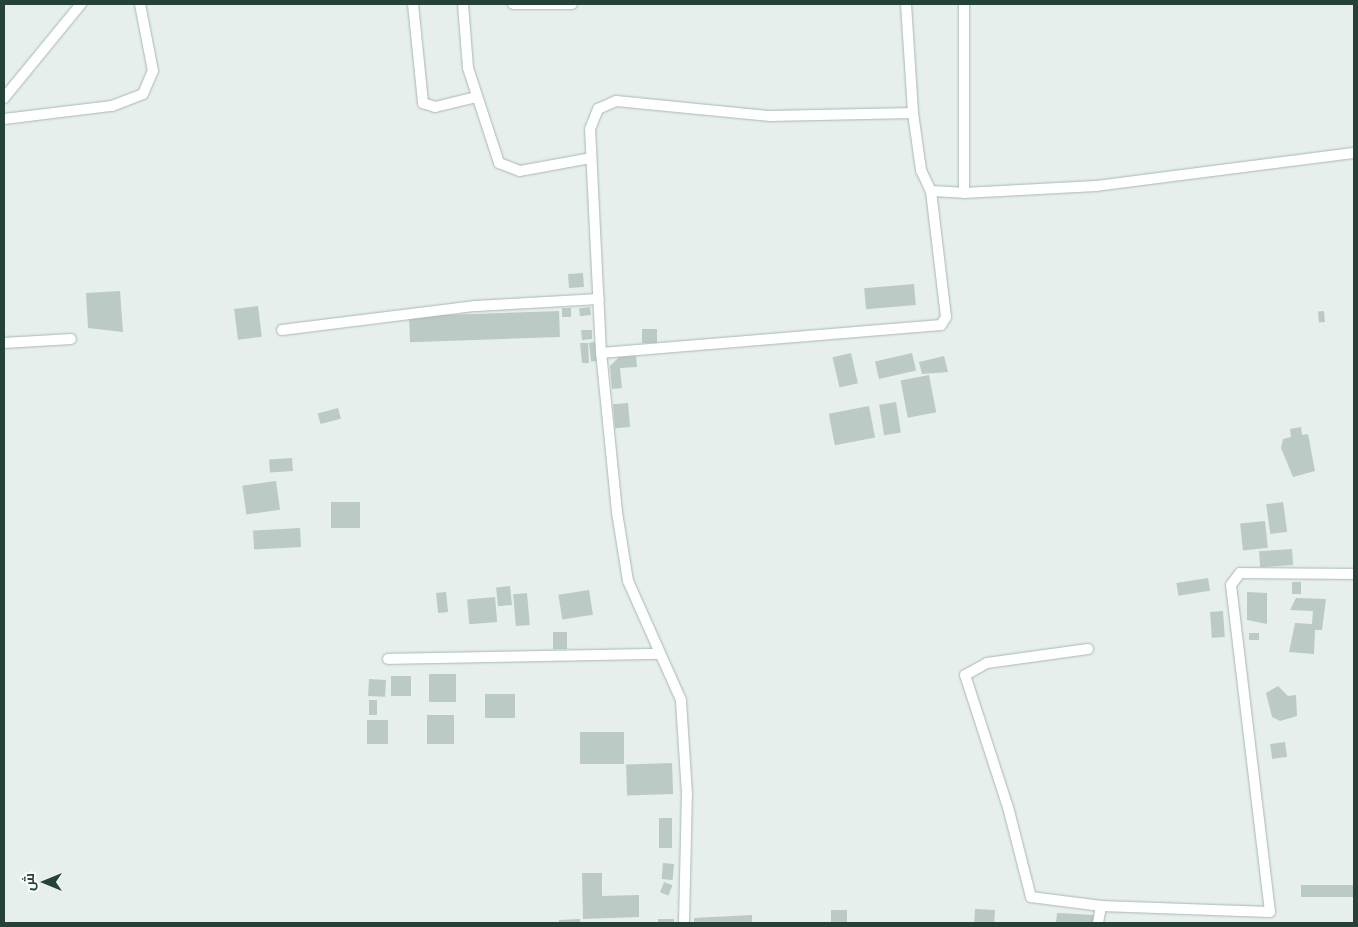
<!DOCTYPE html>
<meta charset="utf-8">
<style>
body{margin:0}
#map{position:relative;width:1358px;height:927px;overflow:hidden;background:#e6efeb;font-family:Karla,Cairo,sans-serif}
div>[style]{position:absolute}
.building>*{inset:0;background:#bbcac4;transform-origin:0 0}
.roads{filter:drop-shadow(0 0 1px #a8b8b2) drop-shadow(0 0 1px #a8b8b2)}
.street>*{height:10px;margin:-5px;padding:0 5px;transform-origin:5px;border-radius:5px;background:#fff}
span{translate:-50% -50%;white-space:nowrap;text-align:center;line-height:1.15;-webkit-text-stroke:4px #f7fbf9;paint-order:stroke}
.frame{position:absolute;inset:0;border:5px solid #24423a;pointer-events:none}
.north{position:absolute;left:20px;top:857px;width:50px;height:50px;-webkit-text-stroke:4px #f7fbf9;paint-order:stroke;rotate:270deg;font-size:14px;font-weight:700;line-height:20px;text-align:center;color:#24423a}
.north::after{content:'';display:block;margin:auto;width:18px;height:22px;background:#24423a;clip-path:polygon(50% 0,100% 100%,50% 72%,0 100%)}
</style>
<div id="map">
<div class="building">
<div style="left:583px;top:273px;width:14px;height:15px;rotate:86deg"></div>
<div style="left:914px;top:284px;width:21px;height:50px;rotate:85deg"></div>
<div style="clip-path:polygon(120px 291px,123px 332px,88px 328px,86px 293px)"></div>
<div style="left:258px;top:306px;width:31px;height:24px;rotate:83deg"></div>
<div style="left:590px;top:307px;width:8px;height:11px;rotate:83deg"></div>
<div style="left:562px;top:308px;width:9px;height:9px"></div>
<div style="left:559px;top:311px;width:26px;height:150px;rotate:88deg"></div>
<div style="left:1324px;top:311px;width:11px;height:6px;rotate:85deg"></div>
<div style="left:642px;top:329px;width:15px;height:14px"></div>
<div style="clip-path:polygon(581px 330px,592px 330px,592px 339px,582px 340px)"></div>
<div style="left:595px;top:342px;width:19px;height:6px;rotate:84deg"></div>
<div style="clip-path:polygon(580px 343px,588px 343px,589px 363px,582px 363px)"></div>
<div style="left:851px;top:353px;width:31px;height:19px;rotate:77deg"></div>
<div style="left:912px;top:353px;width:18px;height:38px;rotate:77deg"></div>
<div style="clip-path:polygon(636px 356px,637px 367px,620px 368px,622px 388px,612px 389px,610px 366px,619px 357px)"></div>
<div style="clip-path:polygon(944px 356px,948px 372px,922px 374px,919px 362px)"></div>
<div style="left:929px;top:375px;width:38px;height:29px;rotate:79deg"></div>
<div style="left:896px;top:402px;width:31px;height:17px;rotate:81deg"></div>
<div style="left:628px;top:403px;width:24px;height:15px;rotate:85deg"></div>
<div style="left:869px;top:406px;width:32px;height:41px;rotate:79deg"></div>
<div style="left:338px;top:408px;width:11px;height:21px;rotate:75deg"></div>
<div style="clip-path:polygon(1301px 427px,1302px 435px,1308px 434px,1315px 471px,1293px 477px,1281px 448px,1283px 439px,1291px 437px,1290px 429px)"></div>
<div style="left:292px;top:458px;width:13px;height:23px;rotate:86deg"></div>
<div style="left:276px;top:481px;width:29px;height:34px;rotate:82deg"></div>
<div style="left:331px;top:502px;width:29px;height:26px"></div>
<div style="left:1283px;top:502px;width:30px;height:17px;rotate:82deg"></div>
<div style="left:1265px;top:521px;width:27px;height:25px;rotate:84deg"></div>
<div style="left:300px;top:528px;width:19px;height:47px;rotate:87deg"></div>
<div style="left:1292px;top:549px;width:16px;height:33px;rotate:86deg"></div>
<div style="left:1208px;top:578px;width:13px;height:32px;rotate:81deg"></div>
<div style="left:1292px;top:582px;width:9px;height:12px"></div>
<div style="left:510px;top:586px;width:19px;height:14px;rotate:84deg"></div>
<div style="left:589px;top:590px;width:25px;height:31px;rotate:81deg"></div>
<div style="left:446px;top:592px;width:20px;height:10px;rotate:84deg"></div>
<div style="clip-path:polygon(1247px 592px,1267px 593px,1267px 624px,1247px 620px)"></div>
<div style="left:527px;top:593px;width:32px;height:14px;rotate:85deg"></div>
<div style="left:495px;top:597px;width:25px;height:28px;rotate:85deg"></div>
<div style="clip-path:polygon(1296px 598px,1326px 599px,1322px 630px,1315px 630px,1314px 654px,1289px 652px,1295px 623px,1312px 624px,1313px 611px,1290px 610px)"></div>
<div style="left:1223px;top:611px;width:26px;height:13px;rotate:86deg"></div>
<div style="left:553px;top:632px;width:14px;height:17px"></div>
<div style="left:1249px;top:633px;width:10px;height:7px"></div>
<div style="left:429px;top:674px;width:27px;height:28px"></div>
<div style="left:391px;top:676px;width:20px;height:20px"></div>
<div style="left:369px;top:679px;width:17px;height:17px;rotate:3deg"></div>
<div style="clip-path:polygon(1278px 686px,1288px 696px,1296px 695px,1297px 716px,1280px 721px,1272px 717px,1266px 693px)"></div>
<div style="left:515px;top:694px;width:24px;height:30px;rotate:90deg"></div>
<div style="left:369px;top:700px;width:8px;height:15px"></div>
<div style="left:427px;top:715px;width:27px;height:29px"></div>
<div style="left:367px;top:720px;width:21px;height:24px"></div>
<div style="left:580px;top:732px;width:44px;height:32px"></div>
<div style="left:1285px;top:742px;width:15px;height:15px;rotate:82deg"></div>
<div style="left:672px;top:763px;width:31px;height:46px;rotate:88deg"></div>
<div style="left:659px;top:818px;width:13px;height:30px"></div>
<div style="left:663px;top:863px;width:11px;height:16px;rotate:5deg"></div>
<div style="clip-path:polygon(582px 873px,602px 873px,602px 896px,639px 895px,639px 917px,583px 919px)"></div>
<div style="left:664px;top:882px;width:9px;height:11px;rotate:21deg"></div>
<div style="left:1354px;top:885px;width:12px;height:53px;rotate:90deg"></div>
<div style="left:975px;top:909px;width:20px;height:14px;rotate:3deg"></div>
<div style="left:831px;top:910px;width:16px;height:13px"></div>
<div style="clip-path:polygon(1057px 913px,1095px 915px,1094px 923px,1056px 923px)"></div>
<div style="clip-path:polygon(752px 915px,752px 923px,694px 923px,694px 918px)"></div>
<div style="clip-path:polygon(580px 919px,580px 923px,559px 923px,559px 920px)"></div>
<div style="left:658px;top:919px;width:16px;height:4px"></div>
</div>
<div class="roads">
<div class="street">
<div style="left:413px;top:4px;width:100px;rotate:84.2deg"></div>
<div style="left:423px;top:103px;width:13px;rotate:18deg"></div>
<div style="left:435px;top:107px;width:42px;rotate:-13.7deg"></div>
<div style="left:463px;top:4px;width:64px;rotate:85.5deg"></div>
<div style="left:468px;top:68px;width:100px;rotate:71.9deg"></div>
<div style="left:499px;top:163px;width:22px;rotate:21deg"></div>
<div style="left:520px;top:171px;width:72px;rotate:-10.4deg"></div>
<div style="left:513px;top:4px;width:59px"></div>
<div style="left:906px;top:4px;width:109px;rotate:86.3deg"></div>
<div style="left:964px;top:4px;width:189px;rotate:90deg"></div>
<div style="left:4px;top:98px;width:122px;rotate:-50.7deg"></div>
<div style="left:4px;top:119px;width:109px;rotate:-6.9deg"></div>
<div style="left:112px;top:106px;width:33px;rotate:-21deg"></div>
<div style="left:143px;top:94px;width:25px;rotate:-67deg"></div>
<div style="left:153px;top:71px;width:68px;rotate:-101deg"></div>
<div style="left:282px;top:330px;width:195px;rotate:-7.1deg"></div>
<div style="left:476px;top:306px;width:123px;rotate:-3.3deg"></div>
<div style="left:4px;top:343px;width:67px;rotate:-3.4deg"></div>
<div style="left:601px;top:353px;width:341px;rotate:-4.7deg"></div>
<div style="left:941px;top:325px;width:9px;rotate:-58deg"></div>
<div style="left:946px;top:317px;width:127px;rotate:-96.8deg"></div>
<div style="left:1088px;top:649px;width:102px;rotate:172.1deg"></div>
<div style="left:987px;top:663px;width:25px;rotate:151deg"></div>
<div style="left:965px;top:675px;width:139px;rotate:72deg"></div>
<div style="left:1008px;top:807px;width:93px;rotate:75.7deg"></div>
<div style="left:1031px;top:897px;width:71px;rotate:7.3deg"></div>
<div style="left:1101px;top:906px;width:169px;rotate:2deg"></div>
<div style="left:1270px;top:912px;width:329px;rotate:-96.8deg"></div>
<div style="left:1231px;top:585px;width:15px;rotate:-53deg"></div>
<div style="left:1240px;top:573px;width:114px;rotate:0.5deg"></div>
<div style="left:388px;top:659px;width:269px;rotate:-1.1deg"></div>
<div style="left:684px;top:923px;width:129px;rotate:-88.7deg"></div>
<div style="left:687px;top:794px;width:94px;rotate:-93.7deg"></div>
<div style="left:681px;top:700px;width:130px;rotate:-114deg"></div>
<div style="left:628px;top:581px;width:70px;rotate:-99.1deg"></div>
<div style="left:617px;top:512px;width:160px;rotate:-95.7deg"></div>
<div style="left:601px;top:353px;width:224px;rotate:-92.8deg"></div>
<div style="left:590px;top:129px;width:22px;rotate:-68deg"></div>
<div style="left:598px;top:109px;width:20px;rotate:-24deg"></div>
<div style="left:616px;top:101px;width:155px;rotate:5.6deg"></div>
<div style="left:770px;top:116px;width:143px;rotate:-1.2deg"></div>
<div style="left:913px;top:113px;width:58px;rotate:82deg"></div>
<div style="left:921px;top:170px;width:23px;rotate:65deg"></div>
<div style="left:931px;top:191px;width:33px;rotate:3deg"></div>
<div style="left:964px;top:193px;width:132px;rotate:-3deg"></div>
<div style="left:1096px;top:186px;width:260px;rotate:-7.3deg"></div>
<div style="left:1098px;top:923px;width:17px;rotate:-80deg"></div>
</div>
</div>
<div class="frame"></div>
<div class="north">ش</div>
</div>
